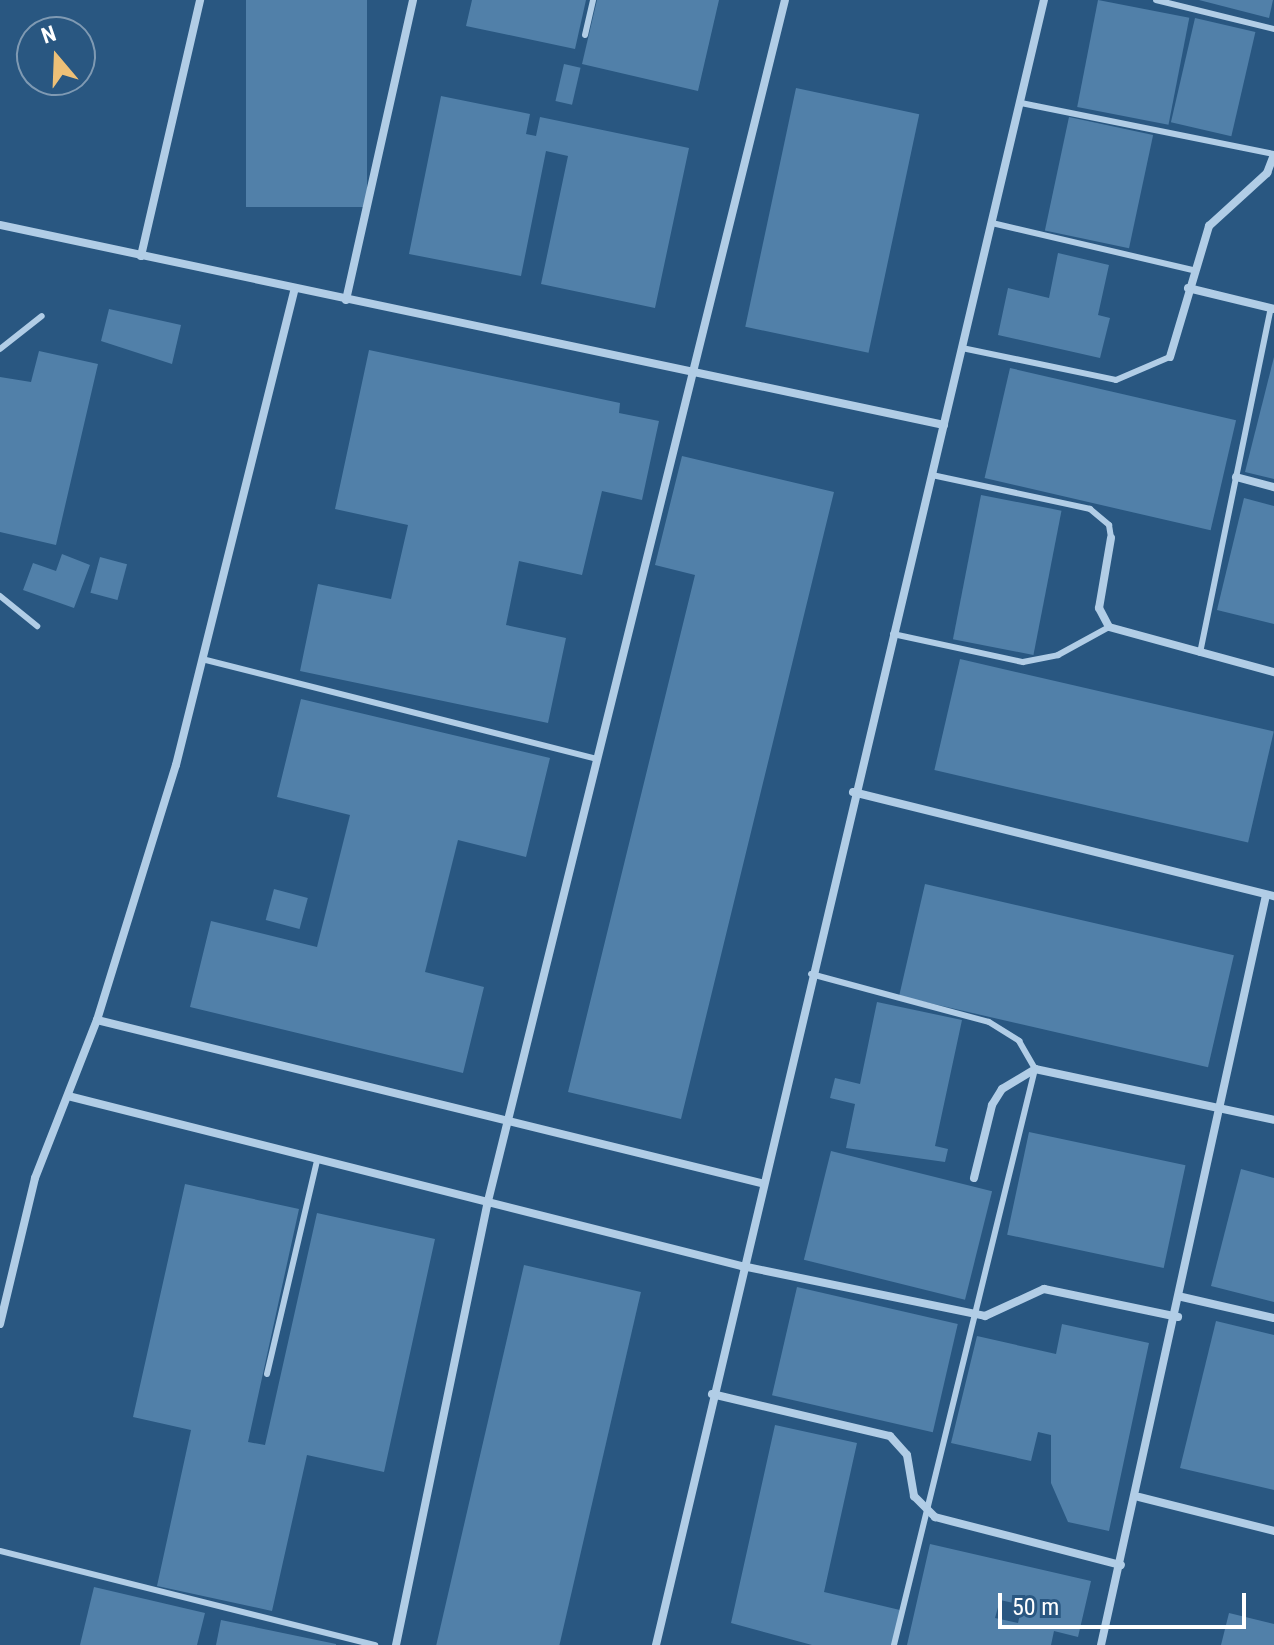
<!DOCTYPE html>
<style>
body{margin:0}
#map{position:relative;width:1274px;height:1645px;overflow:hidden;background:#295781;font-family:"Roboto Condensed",sans-serif}
div>[style]{position:absolute}
.building>*{inset:0;background:#5180a9;transform-origin:0 0}
.lane>*{height:6px;margin:-3px;padding:0 3px;transform-origin:3px;border-radius:3px;background:#b1cde6}
.street>*{height:8px;margin:-4px;padding:0 4px;transform-origin:4px;border-radius:4px;background:#b1cde6}
span{translate:-50% -50%;white-space:nowrap;text-align:center;line-height:1.15;-webkit-text-stroke:6px #295781;paint-order:stroke}
.north{position:absolute;left:16px;top:16px;width:80px;height:80px;box-sizing:border-box;background:#295781;border:2px solid #7f9ab3;border-radius:50%;rotate:341deg;font-size:22px;font-weight:700;line-height:32px;text-align:center;color:#fff}
.north::after{content:'';display:block;margin:auto;width:28px;height:36px;background:#edc077;clip-path:polygon(50% 0,100% 100%,50% 72%,0 100%)}
.scale{position:absolute;left:998px;top:1593px;width:248px;height:36px;box-sizing:border-box;border:4px solid #fff;border-top:0;padding-left:10px;font-size:24px;line-height:28px;white-space:nowrap;color:#fff;-webkit-text-stroke:6px #295781;paint-order:stroke}
</style>
<div id="map">
<div class="building">
<div style="left:246px;top:0;width:121px;height:207px"></div>
<div style="clip-path:polygon(472px 0,586px 0,575px 49px,466px 26px)"></div>
<div style="clip-path:polygon(597px 0,719px 0,698px 91px,582px 64px)"></div>
<div style="left:1098px;top:0;width:93px;height:109px;rotate:11deg"></div>
<div style="clip-path:polygon(1199px 0,1273px 0,1269px 18px)"></div>
<div style="left:1195px;top:18px;width:62px;height:107px;rotate:13deg"></div>
<div style="left:564px;top:64px;width:17px;height:38px;rotate:13deg"></div>
<div style="left:796px;top:88px;width:126px;height:244px;rotate:12deg"></div>
<div style="clip-path:polygon(441px 96px,530px 114px,526px 134px,536px 136px,540px 117px,689px 148px,655px 308px,541px 284px,568px 156px,546px 151px,521px 276px,409px 254px)"></div>
<div style="left:1069px;top:117px;width:86px;height:116px;rotate:12deg"></div>
<div style="clip-path:polygon(1058px 253px,1109px 265px,1098px 315px,1110px 318px,1100px 358px,998px 335px,1008px 288px,1049px 298px)"></div>
<div style="clip-path:polygon(109px 309px,181px 325px,172px 364px,101px 341px)"></div>
<div style="clip-path:polygon(369px 350px,620px 403px,619px 413px,659px 421px,642px 500px,602px 491px,582px 575px,519px 561px,506px 625px,566px 638px,548px 723px,300px 671px,318px 584px,391px 599px,408px 525px,335px 509px)"></div>
<div style="clip-path:polygon(39px 351px,98px 364px,56px 545px,0 532px,0 377px,31px 382px)"></div>
<div style="clip-path:polygon(1274px 357px,1274px 479px,1245px 472px)"></div>
<div style="left:1010px;top:368px;width:232px;height:113px;rotate:13deg"></div>
<div style="clip-path:polygon(682px 456px,834px 492px,681px 1119px,568px 1092px,695px 575px,655px 565px)"></div>
<div style="left:981px;top:495px;width:82px;height:147px;rotate:11deg"></div>
<div style="clip-path:polygon(1244px 498px,1274px 506px,1274px 624px,1217px 610px)"></div>
<div style="clip-path:polygon(62px 554px,90px 565px,74px 608px,23px 590px,33px 563px,56px 571px)"></div>
<div style="left:100px;top:557px;width:28px;height:37px;rotate:15deg"></div>
<div style="left:960px;top:659px;width:322px;height:114px;rotate:13deg"></div>
<div style="clip-path:polygon(301px 699px,550px 758px,526px 857px,458px 840px,425px 972px,484px 987px,463px 1073px,190px 1007px,211px 921px,317px 947px,350px 815px,277px 797px)"></div>
<div style="left:925px;top:884px;width:317px;height:115px;rotate:13deg"></div>
<div style="left:274px;top:889px;width:35px;height:32px;rotate:15deg"></div>
<div style="clip-path:polygon(877px 1002px,962px 1020px,935px 1146px,948px 1149px,945px 1162px,846px 1148px,855px 1104px,830px 1098px,835px 1078px,860px 1084px)"></div>
<div style="left:1029px;top:1132px;width:160px;height:105px;rotate:12deg"></div>
<div style="left:831px;top:1151px;width:166px;height:112px;rotate:14deg"></div>
<div style="clip-path:polygon(1241px 1169px,1274px 1178px,1274px 1302px,1211px 1286px)"></div>
<div style="clip-path:polygon(185px 1184px,299px 1209px,248px 1442px,265px 1445px,317px 1213px,435px 1239px,384px 1472px,307px 1455px,272px 1611px,157px 1586px,191px 1430px,133px 1417px)"></div>
<div style="left:524px;top:1265px;width:120px;height:391px;rotate:13deg"></div>
<div style="left:797px;top:1287px;width:165px;height:111px;rotate:13deg"></div>
<div style="clip-path:polygon(1216px 1321px,1274px 1335px,1274px 1490px,1180px 1468px)"></div>
<div style="clip-path:polygon(1062px 1324px,1149px 1343px,1109px 1531px,1068px 1522px,1051px 1483px,1051px 1435px,1038px 1432px,1031px 1461px,951px 1443px,977px 1336px,1056px 1354px)"></div>
<div style="clip-path:polygon(775px 1425px,857px 1443px,824px 1592px,900px 1610px,892px 1645px,812px 1645px,731px 1623px)"></div>
<div style="clip-path:polygon(evenodd,930px 1544px,1091px 1581px,1078px 1637px,1054px 1631px,1051px 1645px,907px 1645px,930px 1544px,1000px 1600px,1022px 1605px,1018px 1623px,995px 1618px,1000px 1600px)"></div>
<div style="clip-path:polygon(94px 1587px,205px 1613px,197px 1645px,80px 1645px)"></div>
<div style="clip-path:polygon(1229px 1613px,1274px 1624px,1274px 1645px,1221px 1645px)"></div>
<div style="clip-path:polygon(221px 1620px,336px 1644px,336px 1645px,216px 1645px)"></div>
</div>
<div class="lane">
<div style="left:1156px;top:0;width:122px;rotate:13.8deg"></div>
<div style="left:585px;top:35px;width:36px;rotate:-77deg"></div>
<div style="left:1021px;top:103px;width:258px;rotate:11.4deg"></div>
<div style="left:992px;top:223px;width:206px;rotate:13.2deg"></div>
<div style="left:962px;top:348px;width:157px;rotate:11.7deg"></div>
<div style="left:1116px;top:380px;width:59px;rotate:-23.1deg"></div>
<div style="left:0;top:349px;width:53px;rotate:-38.2deg"></div>
<div style="left:932px;top:475px;width:162px;rotate:12.1deg"></div>
<div style="left:1090px;top:509px;width:25px;rotate:40deg"></div>
<div style="left:1109px;top:525px;width:13px;rotate:81deg"></div>
<div style="left:0;top:596px;width:48px;rotate:39deg"></div>
<div style="left:893px;top:634px;width:133px;rotate:12.2deg"></div>
<div style="left:1023px;top:662px;width:36px;rotate:-11deg"></div>
<div style="left:1058px;top:655px;width:58px;rotate:-28.8deg"></div>
<div style="left:1200px;top:653px;width:352px;rotate:-78.4deg"></div>
<div style="left:202px;top:659px;width:407px;rotate:14.2deg"></div>
<div style="left:811px;top:974px;width:184px;rotate:15.1deg"></div>
<div style="left:989px;top:1022px;width:36px;rotate:32deg"></div>
<div style="left:1019px;top:1041px;width:32px;rotate:60deg"></div>
<div style="left:1035px;top:1069px;width:593px;rotate:103.76deg"></div>
<div style="left:267px;top:1374px;width:219px;rotate:-76.8deg"></div>
<div style="left:0;top:1551px;width:387px;rotate:14.1deg"></div>
</div>
<div class="street">
<div style="left:0;top:225px;width:965px;rotate:11.96deg"></div>
<div style="left:141px;top:256px;width:263px;rotate:-77deg"></div>
<div style="left:1188px;top:288px;width:89px;rotate:13.7deg"></div>
<div style="left:346px;top:300px;width:307px;rotate:-77.4deg"></div>
<div style="left:1170px;top:357px;width:137px;rotate:-73.4deg"></div>
<div style="left:1209px;top:226px;width:79px;rotate:-42.4deg"></div>
<div style="left:1267px;top:173px;width:19px;rotate:-69deg"></div>
<div style="left:1236px;top:477px;width:39px;rotate:15deg"></div>
<div style="left:1111px;top:538px;width:71px;rotate:99.7deg"></div>
<div style="left:1099px;top:608px;width:21px;rotate:62deg"></div>
<div style="left:1109px;top:627px;width:171px;rotate:15.3deg"></div>
<div style="left:853px;top:792px;width:434px;rotate:13.9deg"></div>
<div style="left:97px;top:1020px;width:684px;rotate:13.79deg"></div>
<div style="left:68px;top:1096px;width:695px;rotate:14.16deg"></div>
<div style="left:742px;top:1266px;width:248px;rotate:11.6deg"></div>
<div style="left:985px;top:1316px;width:65px;rotate:-24.6deg"></div>
<div style="left:1044px;top:1289px;width:137px;rotate:11.8deg"></div>
<div style="left:974px;top:1178px;width:75px;rotate:-76.1deg"></div>
<div style="left:992px;top:1105px;width:19px;rotate:-58deg"></div>
<div style="left:1002px;top:1089px;width:39px;rotate:-31deg"></div>
<div style="left:1035px;top:1069px;width:244px;rotate:12deg"></div>
<div style="left:1182px;top:1297px;width:94px;rotate:12.9deg"></div>
<div style="left:0;top:1324px;width:150px;rotate:-76.5deg"></div>
<div style="left:35px;top:1178px;width:170px;rotate:-68.6deg"></div>
<div style="left:97px;top:1020px;width:267px;rotate:-72.8deg"></div>
<div style="left:176px;top:765px;width:491px;rotate:-76deg"></div>
<div style="left:712px;top:1394px;width:183px;rotate:13.3deg"></div>
<div style="left:890px;top:1436px;width:25px;rotate:48deg"></div>
<div style="left:907px;top:1455px;width:42px;rotate:80.3deg"></div>
<div style="left:914px;top:1496px;width:30px;rotate:45deg"></div>
<div style="left:935px;top:1517px;width:192px;rotate:14.5deg"></div>
<div style="left:1139px;top:1497px;width:139px;rotate:14.1deg"></div>
<div style="left:396px;top:1645px;width:449px;rotate:-78.3deg"></div>
<div style="left:487px;top:1205px;width:1241px;rotate:-76.11deg"></div>
<div style="left:656px;top:1645px;width:1690px;rotate:-76.73deg"></div>
<div style="left:1101px;top:1645px;width:768px;rotate:-77.59deg"></div>
</div>
<div class="north">N</div>
<div class="scale">50 m</div>
</div>
